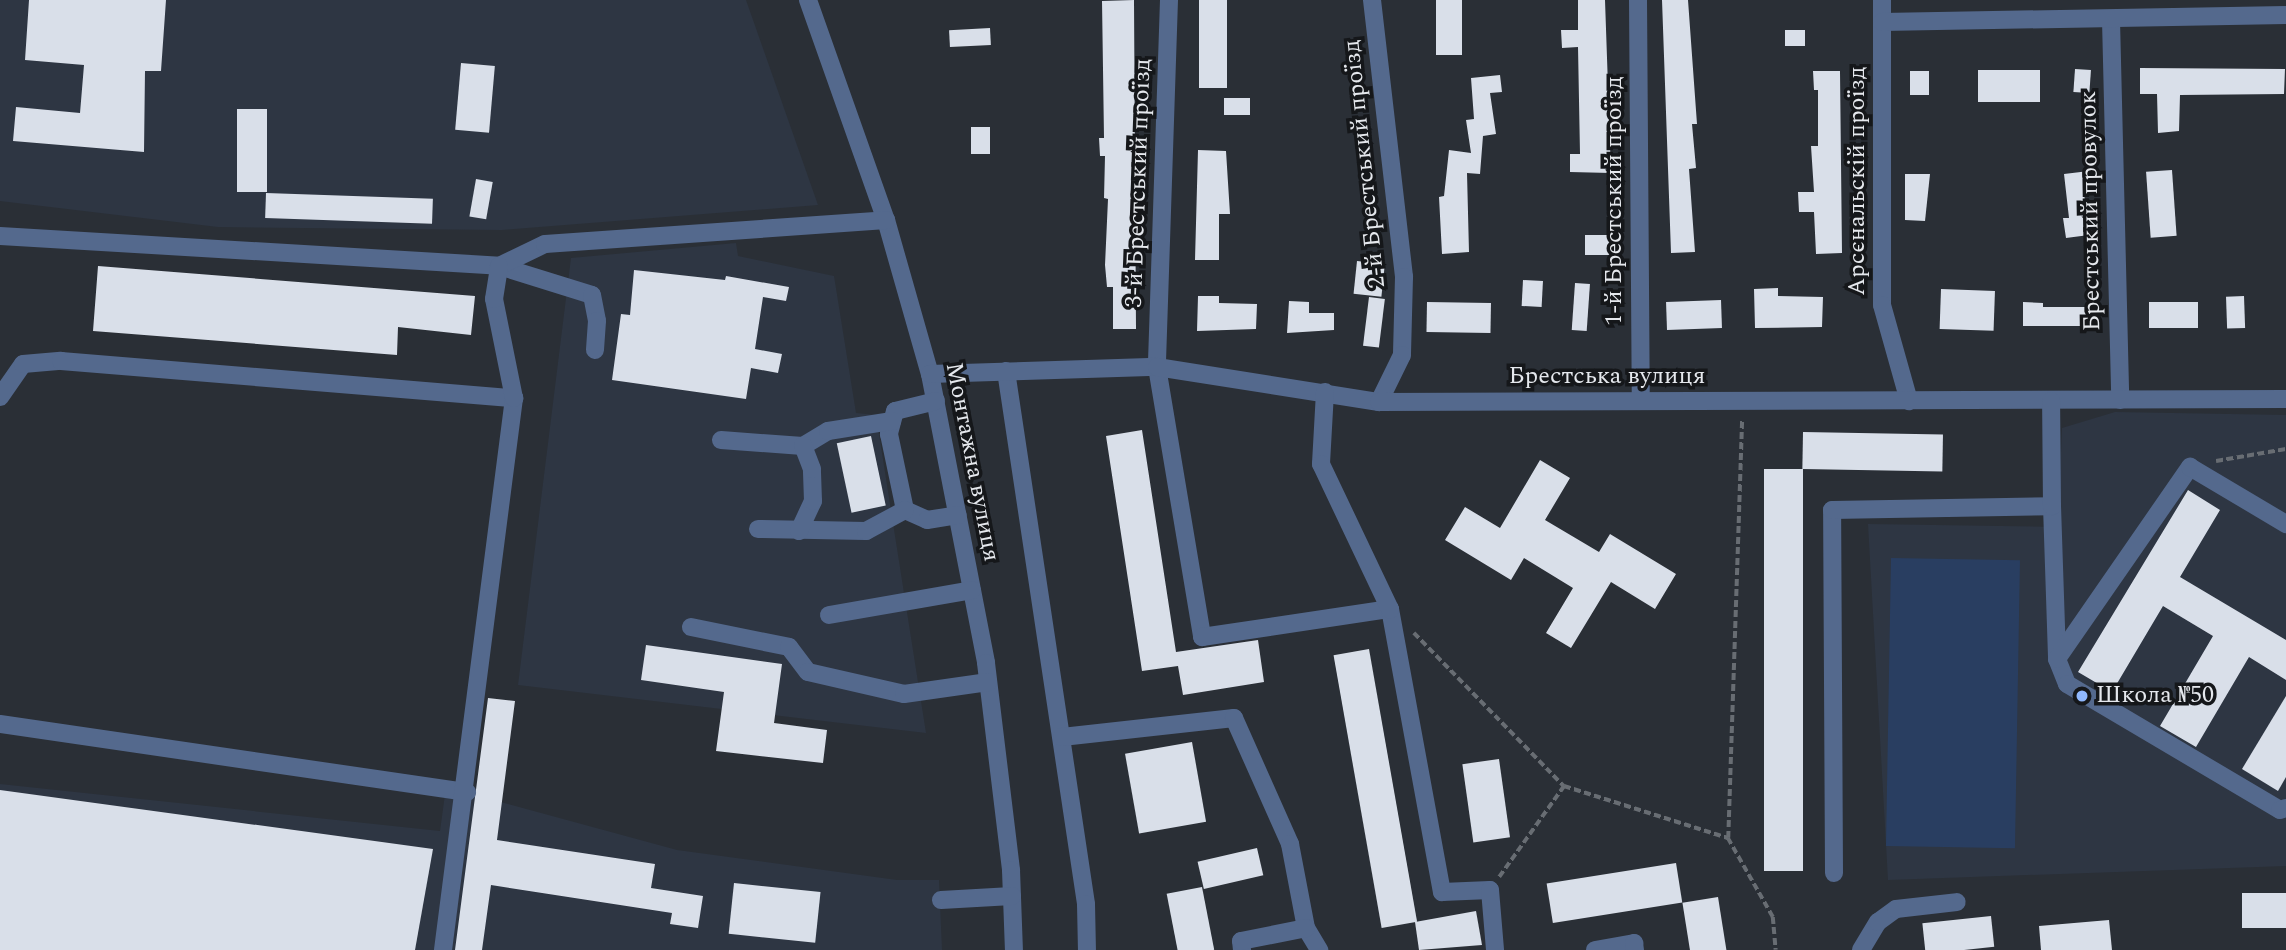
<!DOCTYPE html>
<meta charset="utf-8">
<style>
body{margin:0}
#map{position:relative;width:2286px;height:950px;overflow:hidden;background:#2a2f36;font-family:Spectral,serif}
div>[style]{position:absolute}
.built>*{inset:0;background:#2e3643}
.green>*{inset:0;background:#293e61;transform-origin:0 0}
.building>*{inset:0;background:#d9dfe9;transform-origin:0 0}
.path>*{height:3.5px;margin-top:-1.75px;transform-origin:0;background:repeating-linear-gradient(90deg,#686d73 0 7px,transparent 0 10.5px)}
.minor>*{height:18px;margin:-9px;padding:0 9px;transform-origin:9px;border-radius:9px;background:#54698d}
.dots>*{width:19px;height:19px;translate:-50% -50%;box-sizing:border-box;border:4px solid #15171a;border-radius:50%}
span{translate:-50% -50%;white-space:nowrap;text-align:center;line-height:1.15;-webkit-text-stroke:7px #15171a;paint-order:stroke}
.street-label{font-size:24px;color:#e5e8ed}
.poi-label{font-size:24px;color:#e5e8ed}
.left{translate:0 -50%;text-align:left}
</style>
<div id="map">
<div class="built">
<div style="clip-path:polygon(0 0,746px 0,818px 205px,502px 230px,218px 227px,0 201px)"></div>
<div style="clip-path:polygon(736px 243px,738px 256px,834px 276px,856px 413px,876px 415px,926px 733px,518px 685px,571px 258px)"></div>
<div style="clip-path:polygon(2115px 412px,2286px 415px,2286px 866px,1888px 880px,1868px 524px,2058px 527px,2062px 428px)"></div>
<div style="clip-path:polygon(0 784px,440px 831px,446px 787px,677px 850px,897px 880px,939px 880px,942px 950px,0 950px)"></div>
</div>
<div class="green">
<div style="left:1891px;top:558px;width:129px;height:288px;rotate:1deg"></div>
</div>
<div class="building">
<div style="clip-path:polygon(29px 0,166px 0,161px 71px,145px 71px,144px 152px,13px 141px,16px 107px,80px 113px,84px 65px,25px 60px)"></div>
<div style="clip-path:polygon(1134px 0,1136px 329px,1113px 329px,1113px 287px,1107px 287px,1105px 265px,1108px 199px,1104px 198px,1105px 156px,1100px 156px,1099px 138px,1104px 138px,1102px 1px)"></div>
<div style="left:1199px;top:0;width:28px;height:88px"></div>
<div style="left:1436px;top:0;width:26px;height:55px"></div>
<div style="clip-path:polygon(1578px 0,1605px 0,1611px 173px,1570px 172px,1570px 154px,1580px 154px,1578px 47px,1562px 48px,1561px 30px,1578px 30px)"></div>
<div style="clip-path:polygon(1662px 0,1688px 0,1697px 124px,1692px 124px,1696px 168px,1689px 169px,1695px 252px,1671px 253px)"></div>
<div style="left:990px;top:28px;width:17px;height:41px;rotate:87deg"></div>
<div style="left:1805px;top:30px;width:16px;height:20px;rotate:90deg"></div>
<div style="left:461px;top:63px;width:34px;height:67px;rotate:5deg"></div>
<div style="clip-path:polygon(2140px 68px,2285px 69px,2284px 94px,2180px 95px,2179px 131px,2158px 133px,2157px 94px,2140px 94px)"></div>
<div style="left:2075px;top:69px;width:16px;height:23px;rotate:4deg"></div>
<div style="left:1978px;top:70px;width:62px;height:32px"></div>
<div style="clip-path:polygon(1813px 71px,1840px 71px,1842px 253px,1816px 254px,1814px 212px,1799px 212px,1798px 192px,1814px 192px,1811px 146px,1818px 146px,1818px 90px,1814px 90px)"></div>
<div style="left:1910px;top:71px;width:19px;height:24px"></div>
<div style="clip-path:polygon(1500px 75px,1502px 92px,1490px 93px,1496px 134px,1483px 136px,1480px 174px,1467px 173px,1469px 252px,1442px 254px,1439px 197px,1444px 196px,1449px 150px,1471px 153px,1466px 120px,1474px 119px,1471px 78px)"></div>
<div style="left:1250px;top:98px;width:17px;height:26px;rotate:90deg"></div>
<div style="left:237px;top:109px;width:30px;height:83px"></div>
<div style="left:971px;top:127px;width:19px;height:27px"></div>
<div style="clip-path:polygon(1198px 150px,1226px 151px,1230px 214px,1219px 214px,1219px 260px,1195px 260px)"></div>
<div style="left:2172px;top:170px;width:66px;height:26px;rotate:86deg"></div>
<div style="clip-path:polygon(2089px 171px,2091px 192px,2084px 193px,2089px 235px,2066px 238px,2063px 218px,2069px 218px,2064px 174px)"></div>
<div style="clip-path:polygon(1905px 174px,1930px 174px,1925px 221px,1905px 220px)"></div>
<div style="left:476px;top:179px;width:17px;height:38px;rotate:10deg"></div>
<div style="left:266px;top:193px;width:167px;height:25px;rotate:2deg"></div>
<div style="left:1612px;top:235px;width:20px;height:27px;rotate:90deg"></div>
<div style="left:1357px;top:261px;width:28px;height:33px;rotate:6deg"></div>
<div style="clip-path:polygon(98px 266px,475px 296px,471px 335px,398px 327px,397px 355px,93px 331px)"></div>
<div style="clip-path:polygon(634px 270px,725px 280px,726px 276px,789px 287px,786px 301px,763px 297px,755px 349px,782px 354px,778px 373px,751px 368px,746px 399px,612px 380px,621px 314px,630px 315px)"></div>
<div style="left:1523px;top:280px;width:20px;height:26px;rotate:3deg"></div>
<div style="left:1575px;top:283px;width:15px;height:47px;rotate:4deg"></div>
<div style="clip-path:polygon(1778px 288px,1778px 296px,1823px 297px,1822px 327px,1755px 328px,1754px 289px)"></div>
<div style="left:1941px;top:289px;width:54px;height:40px;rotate:2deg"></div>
<div style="clip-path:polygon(1198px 296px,1219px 296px,1219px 303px,1257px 304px,1256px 329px,1197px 331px)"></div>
<div style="left:2244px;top:296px;width:32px;height:18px;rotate:88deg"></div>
<div style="left:1369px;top:297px;width:16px;height:49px;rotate:7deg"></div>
<div style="left:1721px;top:300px;width:28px;height:55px;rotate:88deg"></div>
<div style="clip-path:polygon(1289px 301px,1309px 302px,1309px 313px,1334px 313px,1334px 330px,1287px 333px)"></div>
<div style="left:1427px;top:302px;width:64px;height:30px;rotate:1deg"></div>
<div style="clip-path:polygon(2023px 302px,2043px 303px,2043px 307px,2092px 307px,2092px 326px,2023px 326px)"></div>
<div style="left:2149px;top:302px;width:49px;height:26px"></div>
<div style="clip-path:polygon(1142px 430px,1176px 652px,1258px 640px,1264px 682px,1183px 695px,1178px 666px,1142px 671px,1106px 436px)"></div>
<div style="left:1803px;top:432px;width:140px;height:37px;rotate:1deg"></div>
<div style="left:871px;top:436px;width:71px;height:35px;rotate:78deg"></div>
<div style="clip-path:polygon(1540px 460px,1570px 478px,1545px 520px,1599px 552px,1610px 534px,1676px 574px,1655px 609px,1611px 582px,1571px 648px,1546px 633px,1573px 588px,1524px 558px,1511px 580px,1445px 540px,1465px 507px,1500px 528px)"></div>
<div style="left:1764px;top:469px;width:39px;height:402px"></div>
<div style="clip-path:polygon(2188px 490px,2220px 510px,2180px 577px,2286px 640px,2286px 680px,2249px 657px,2196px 747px,2160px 726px,2213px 636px,2163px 606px,2112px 692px,2078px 672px)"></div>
<div style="clip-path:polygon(646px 645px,782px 664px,774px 723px,827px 730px,823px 763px,716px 751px,724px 692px,641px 680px)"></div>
<div style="left:1369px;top:649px;width:277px;height:36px;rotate:80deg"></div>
<div style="clip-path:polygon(2286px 696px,2286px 777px,2278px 791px,2242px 769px)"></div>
<div style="clip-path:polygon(488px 698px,515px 701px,497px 840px,655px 864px,651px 888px,703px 896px,698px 928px,670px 924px,672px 913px,491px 885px,482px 950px,455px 950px)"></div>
<div style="left:1192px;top:742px;width:81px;height:68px;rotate:80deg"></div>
<div style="left:1499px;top:759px;width:79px;height:37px;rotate:82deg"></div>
<div style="clip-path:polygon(0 790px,433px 849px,415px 950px,0 950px)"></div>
<div style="left:1257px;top:848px;width:28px;height:61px;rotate:77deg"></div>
<div style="left:1676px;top:863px;width:40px;height:131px;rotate:81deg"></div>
<div style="left:734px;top:883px;width:87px;height:51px;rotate:6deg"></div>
<div style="left:1202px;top:887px;width:64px;height:36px;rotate:79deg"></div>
<div style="left:2242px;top:893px;width:44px;height:35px"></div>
<div style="left:1718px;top:897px;width:54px;height:36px;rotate:81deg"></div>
<div style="clip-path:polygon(1476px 911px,1482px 945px,1419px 950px,1415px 922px)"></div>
<div style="left:1991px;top:916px;width:31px;height:69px;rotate:84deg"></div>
<div style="clip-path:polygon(2109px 920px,2112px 950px,2041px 950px,2039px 926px)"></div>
</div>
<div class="path">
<div style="left:2216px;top:461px;width:71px;rotate:-9.7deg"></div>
<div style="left:1414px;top:633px;width:214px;rotate:45.6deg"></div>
<div style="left:1728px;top:838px;width:420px;rotate:-88.1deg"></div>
<div style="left:1499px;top:877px;width:112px;rotate:-54.5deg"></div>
<div style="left:1564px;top:786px;width:172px;rotate:17.6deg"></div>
<div style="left:1728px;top:838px;width:91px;rotate:60.3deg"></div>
<div style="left:1773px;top:917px;width:33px;rotate:85deg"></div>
</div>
<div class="minor">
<div style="left:808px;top:0;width:233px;rotate:70.5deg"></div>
<div style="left:886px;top:220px;width:160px;rotate:74.1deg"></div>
<div style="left:930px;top:374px;width:294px;rotate:79deg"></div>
<div style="left:986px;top:663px;width:209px;rotate:83.1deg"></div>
<div style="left:1011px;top:870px;width:80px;rotate:87.9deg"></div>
<div style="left:1169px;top:0;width:367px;rotate:91.9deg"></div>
<div style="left:1157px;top:367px;width:274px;rotate:80.5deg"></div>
<div style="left:1202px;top:637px;width:190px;rotate:-8.5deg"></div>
<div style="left:1390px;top:609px;width:288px;rotate:79.6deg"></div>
<div style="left:1442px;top:892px;width:48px;rotate:-2.4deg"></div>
<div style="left:1490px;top:890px;width:60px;rotate:85.2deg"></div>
<div style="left:1372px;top:0;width:279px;rotate:83.4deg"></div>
<div style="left:1404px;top:277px;width:78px;rotate:91.5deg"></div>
<div style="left:1402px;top:355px;width:52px;rotate:116.1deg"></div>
<div style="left:1638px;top:0;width:401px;rotate:89.6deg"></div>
<div style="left:1882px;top:0;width:305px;rotate:90deg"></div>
<div style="left:1882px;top:305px;width:100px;rotate:74.3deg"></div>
<div style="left:2111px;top:20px;width:380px;rotate:88.6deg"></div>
<div style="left:1882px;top:22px;width:404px;rotate:-1deg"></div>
<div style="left:0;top:236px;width:500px;rotate:3.4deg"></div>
<div style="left:499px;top:266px;width:97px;rotate:17.3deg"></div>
<div style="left:592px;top:295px;width:26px;rotate:79deg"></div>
<div style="left:597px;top:321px;width:29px;rotate:94deg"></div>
<div style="left:499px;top:266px;width:51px;rotate:-25.6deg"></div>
<div style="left:545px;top:244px;width:342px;rotate:-4deg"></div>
<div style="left:1006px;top:371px;width:539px;rotate:81.46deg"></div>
<div style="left:1086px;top:904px;width:46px;rotate:88.8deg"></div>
<div style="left:930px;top:374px;width:227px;rotate:-1.8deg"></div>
<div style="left:1157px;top:367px;width:225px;rotate:9deg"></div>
<div style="left:1379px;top:402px;width:907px;rotate:-0.19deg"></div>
<div style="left:1325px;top:392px;width:72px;rotate:93.2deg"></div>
<div style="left:1321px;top:464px;width:161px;rotate:64.6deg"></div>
<div style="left:0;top:397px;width:40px;rotate:-55.1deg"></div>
<div style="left:23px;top:364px;width:38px;rotate:-5deg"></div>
<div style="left:61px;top:361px;width:455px;rotate:4.7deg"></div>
<div style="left:936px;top:401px;width:42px;rotate:166.3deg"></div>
<div style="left:895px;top:411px;width:24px;rotate:105deg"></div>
<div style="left:889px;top:434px;width:78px;rotate:78.1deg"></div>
<div style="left:905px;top:510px;width:24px;rotate:24deg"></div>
<div style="left:927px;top:520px;width:31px;rotate:-9deg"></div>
<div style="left:721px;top:440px;width:82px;rotate:4.2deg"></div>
<div style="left:803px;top:446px;width:29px;rotate:-31deg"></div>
<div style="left:828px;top:431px;width:65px;rotate:-8.9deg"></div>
<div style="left:2052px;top:506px;width:153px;rotate:88.1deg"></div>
<div style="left:2057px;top:659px;width:27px;rotate:68deg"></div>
<div style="left:2067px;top:684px;width:247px;rotate:30.6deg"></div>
<div style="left:2280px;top:810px;width:6px;rotate:-18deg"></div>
<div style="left:758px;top:529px;width:108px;rotate:1.1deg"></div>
<div style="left:866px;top:531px;width:44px;rotate:-28.3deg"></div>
<div style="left:799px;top:531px;width:33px;rotate:-65deg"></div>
<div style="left:813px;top:501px;width:32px;rotate:-92deg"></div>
<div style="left:812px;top:469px;width:25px;rotate:-111deg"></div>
<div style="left:829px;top:615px;width:145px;rotate:-9.9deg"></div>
<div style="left:691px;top:627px;width:100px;rotate:11.5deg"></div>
<div style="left:789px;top:647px;width:31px;rotate:53deg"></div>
<div style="left:808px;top:672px;width:98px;rotate:12.9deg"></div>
<div style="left:904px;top:694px;width:85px;rotate:-8.1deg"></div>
<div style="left:2057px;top:659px;width:234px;rotate:-55.3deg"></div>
<div style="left:2190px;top:467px;width:112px;rotate:30.7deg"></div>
<div style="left:0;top:724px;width:472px;rotate:8.3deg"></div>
<div style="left:1062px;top:737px;width:173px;rotate:-6.3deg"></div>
<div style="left:1234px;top:718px;width:138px;rotate:66deg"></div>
<div style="left:1290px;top:844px;width:86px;rotate:79.2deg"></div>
<div style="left:1306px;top:928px;width:26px;rotate:59deg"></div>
<div style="left:1834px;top:873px;width:363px;rotate:-90.3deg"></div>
<div style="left:1832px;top:510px;width:220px;rotate:-1deg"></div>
<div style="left:2052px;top:506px;width:105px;rotate:-90.5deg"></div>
<div style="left:941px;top:900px;width:71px;rotate:-3.2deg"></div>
<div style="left:443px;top:950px;width:557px;rotate:-82.67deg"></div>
<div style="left:514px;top:398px;width:101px;rotate:-101.4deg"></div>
<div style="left:494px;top:299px;width:33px;rotate:-81deg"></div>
<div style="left:1242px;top:950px;width:9px;rotate:-96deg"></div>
<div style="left:1241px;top:941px;width:66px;rotate:-11.3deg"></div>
<div style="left:1595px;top:950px;width:40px;rotate:-10deg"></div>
<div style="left:1634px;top:943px;width:7px;rotate:82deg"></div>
<div style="left:1861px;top:950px;width:33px;rotate:-59deg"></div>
<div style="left:1878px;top:922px;width:22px;rotate:-36deg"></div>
<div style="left:1896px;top:909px;width:61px;rotate:-6.5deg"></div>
</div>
<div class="dots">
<div style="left:2082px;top:696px;background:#90b8fd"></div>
</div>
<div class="street-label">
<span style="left:1365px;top:164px;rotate:-96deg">2-й Брестський проїзд</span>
<span style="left:1858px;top:181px;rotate:-90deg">Арсєнальскій проїзд</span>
<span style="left:1139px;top:183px;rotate:-88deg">3-й Брестський проїзд</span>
<span style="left:1615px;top:201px;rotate:-90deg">1-й Брестський проїзд</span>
<span style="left:2091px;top:211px;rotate:-91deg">Брестський провулок</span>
<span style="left:1607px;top:377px">Брестська вулиця</span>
<span style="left:972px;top:462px;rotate:79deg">Монтажна вулиця</span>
</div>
<div class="poi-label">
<span class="left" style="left:2096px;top:696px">Школа №50</span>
</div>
</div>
